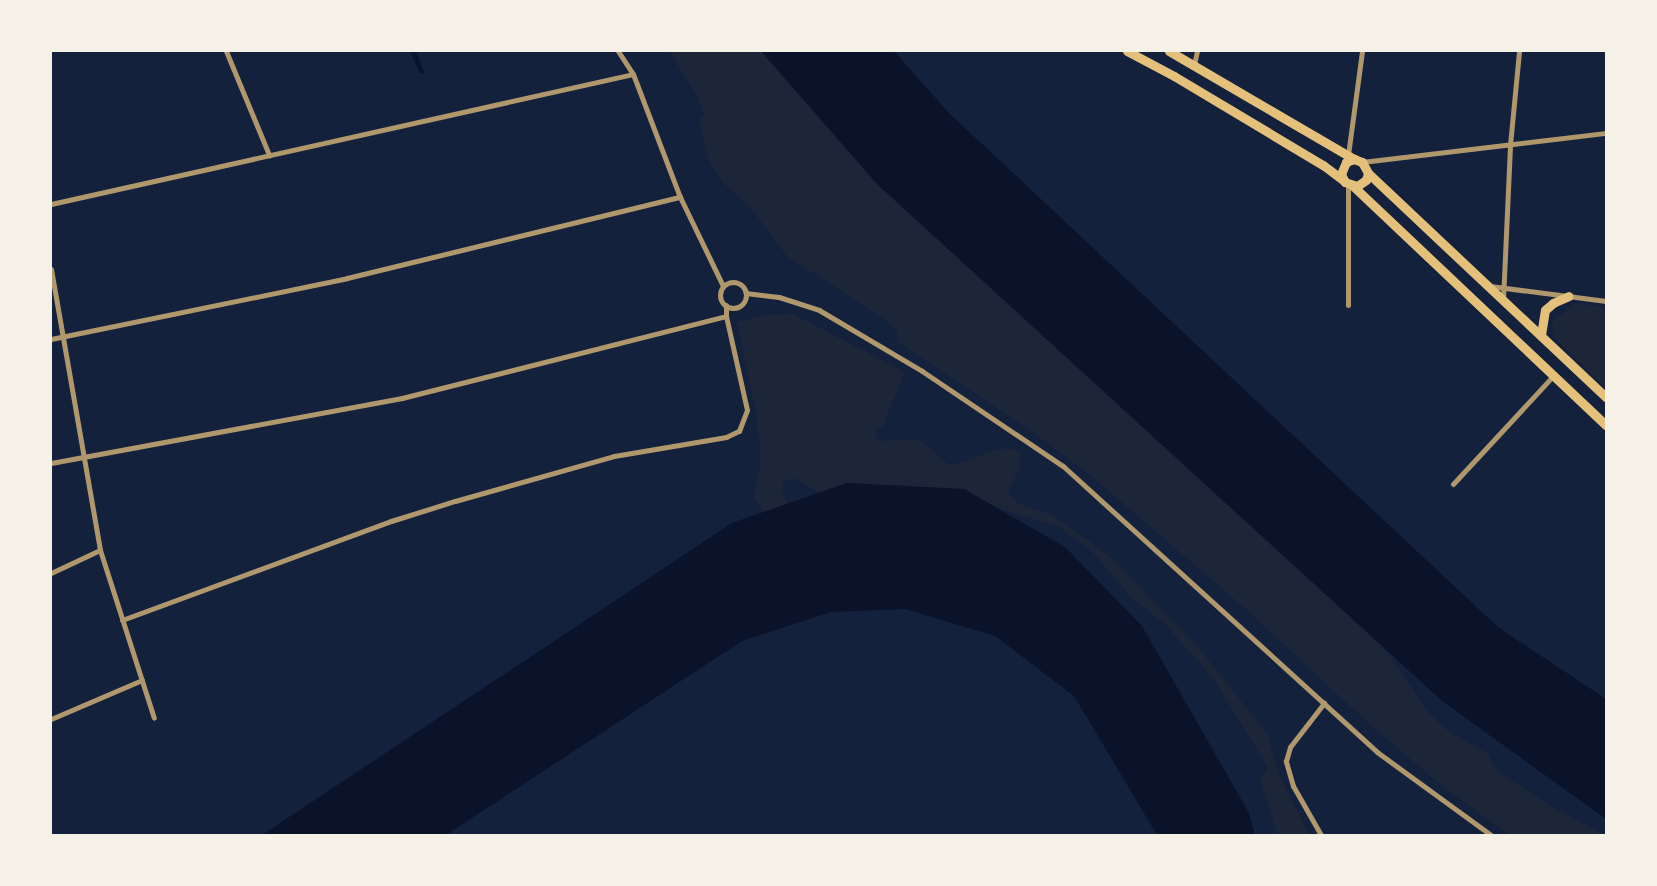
<!DOCTYPE html>
<style>
body{margin:0}
#map{position:relative;width:1657px;height:886px;overflow:hidden;background:#14213d;font-family:Barlow,sans-serif}
div>[style]{position:absolute}
.green>*{inset:0;background:#1d2539}
.water>*{inset:0;background:#0b132b}
.stream>*{height:4.5px;margin:-2.25px;padding:0 2.25px;transform-origin:2.25px;border-radius:2.25px;background:#0b132b}
.minor>*{height:5px;margin:-2.5px;padding:0 2.5px;transform-origin:2.5px;border-radius:2.5px;background:#b1986c}
.minor>.ring{margin:-2.5px;padding:0;box-sizing:content-box;background:none;border:5px solid #b1986c;border-radius:50%}
.primary>*{height:9px;margin:-4.5px;padding:0 4.5px;transform-origin:4.5px;border-radius:4.5px;background:#e5c07b}
span{translate:-50% -50%;white-space:nowrap;text-align:center;line-height:1.15;-webkit-text-stroke:7px #f6f1e7;paint-order:stroke}
.frame{position:absolute;inset:0;border:52px solid #f6f1e7;pointer-events:none}
</style>
<div id="map">
<div class="green">
<div style="clip-path:polygon(669px 51px,761px 51px,877px 184px,1385px 649px,1428px 712px,1449px 732px,1487px 753px,1498px 772px,1559px 811px,1606px 835px,1510px 835px,1446px 789px,1376px 730px,1240px 604px,1089px 474px,1031px 431px,897px 341px,898px 332px,886px 320px,787px 256px,750px 207px,724px 184px,708px 159px,699px 120px,705px 116px,696px 94px)"></div>
<div style="clip-path:polygon(1576px 303px,1606px 307px,1606px 388px,1554px 338px,1552px 321px)"></div>
<div style="clip-path:polygon(793px 314px,905px 372px,882px 428px,875px 428px,877px 441px,919px 439px,948px 464px,960px 463px,992px 451px,1008px 448px,1019px 451px,1021px 466px,1008px 491px,1019px 504px,1053px 515px,1109px 556px,1198px 647px,1268px 735px,1278px 773px,1309px 835px,1278px 835px,1260px 780px,1268px 767px,1213px 678px,1165px 624px,1133px 599px,1090px 549px,1059px 527px,995px 507px,964px 489px,847px 483px,819px 493px,794px 478px,784px 481px,782px 492px,788px 504px,765px 512px,753px 498px,760px 465px,760px 450px,756px 413px,737px 322px,764px 315px)"></div>
</div>
<div class="water">
<div style="clip-path:polygon(761px 51px,894px 51px,949px 113px,1499px 628px,1606px 699px,1606px 819px,1442px 701px,877px 184px)"></div>
<div style="clip-path:polygon(847px 483px,964px 489px,1065px 547px,1142px 626px,1249px 813px,1255px 835px,1157px 835px,1074px 696px,995px 636px,905px 609px,831px 612px,742px 641px,446px 835px,262px 835px,732px 523px)"></div>
</div>
<div class="stream">
<div style="left:413px;top:51px;width:21px;rotate:67deg"></div>
</div>
<div class="minor">
<div style="left:226px;top:51px;width:113px;rotate:67.5deg"></div>
<div style="left:618px;top:51px;width:27px;rotate:57deg"></div>
<div style="left:633px;top:74px;width:132px;rotate:69.1deg"></div>
<div style="left:680px;top:197px;width:99px;rotate:64.2deg"></div>
<div style="left:1194px;top:65px;width:14px;rotate:-78deg"></div>
<div style="left:1348px;top:155px;width:105px;rotate:-82.3deg"></div>
<div style="left:1362px;top:162px;width:246px;rotate:-6.8deg"></div>
<div style="left:51px;top:204px;width:596px;rotate:-12.59deg"></div>
<div style="left:51px;top:269px;width:285px;rotate:80.1deg"></div>
<div style="left:100px;top:550px;width:176px;rotate:72.2deg"></div>
<div class="ring" style="left:720px;top:282px;width:21px;height:21px"></div>
<div style="left:1490px;top:286px;width:117px;rotate:7.4deg"></div>
<div style="left:746px;top:293px;width:33px;rotate:7deg"></div>
<div style="left:779px;top:297px;width:42px;rotate:18deg"></div>
<div style="left:819px;top:310px;width:120px;rotate:30.6deg"></div>
<div style="left:922px;top:371px;width:170px;rotate:34deg"></div>
<div style="left:1063px;top:466px;width:425px;rotate:42.3deg"></div>
<div style="left:1377px;top:752px;width:141px;rotate:36.1deg"></div>
<div style="left:1503px;top:300px;width:155px;rotate:-87.4deg"></div>
<div style="left:1510px;top:145px;width:94px;rotate:-84.5deg"></div>
<div style="left:1348px;top:305px;width:120px;rotate:-90deg"></div>
<div style="left:51px;top:339px;width:302px;rotate:-11.6deg"></div>
<div style="left:347px;top:278px;width:343px;rotate:-13.7deg"></div>
<div style="left:51px;top:463px;width:357px;rotate:-10.5deg"></div>
<div style="left:402px;top:398px;width:334px;rotate:-14.2deg"></div>
<div style="left:1453px;top:484px;width:149px;rotate:-47.2deg"></div>
<div style="left:51px;top:573px;width:54px;rotate:-25.1deg"></div>
<div style="left:122px;top:620px;width:287px;rotate:-20.2deg"></div>
<div style="left:391px;top:521px;width:67px;rotate:-17.4deg"></div>
<div style="left:455px;top:501px;width:165px;rotate:-15.8deg"></div>
<div style="left:614px;top:456px;width:114px;rotate:-9.6deg"></div>
<div style="left:726px;top:437px;width:14px;rotate:-25deg"></div>
<div style="left:739px;top:431px;width:22px;rotate:-69deg"></div>
<div style="left:747px;top:410px;width:96px;rotate:-102.6deg"></div>
<div style="left:726px;top:316px;width:11px;rotate:-90deg"></div>
<div style="left:51px;top:719px;width:99px;rotate:-23.2deg"></div>
<div style="left:1321px;top:835px;width:56px;rotate:-119.7deg"></div>
<div style="left:1293px;top:786px;width:26px;rotate:-106deg"></div>
<div style="left:1286px;top:761px;width:15px;rotate:-74deg"></div>
<div style="left:1290px;top:747px;width:56px;rotate:-52.3deg"></div>
</div>
<div class="primary">
<div style="left:1127px;top:51px;width:53px;rotate:28deg"></div>
<div style="left:1174px;top:76px;width:174px;rotate:30.9deg"></div>
<div style="left:1323px;top:165px;width:26px;rotate:37deg"></div>
<div style="left:1169px;top:51px;width:214px;rotate:30.3deg"></div>
<div style="left:1368px;top:173px;width:7px;rotate:106deg"></div>
<div style="left:1366px;top:180px;width:11px;rotate:146deg"></div>
<div style="left:1357px;top:186px;width:13px;rotate:-162deg"></div>
<div style="left:1345px;top:182px;width:9px;rotate:-117deg"></div>
<div style="left:1341px;top:174px;width:13px;rotate:-67deg"></div>
<div style="left:1346px;top:162px;width:9px;rotate:-21deg"></div>
<div style="left:1354px;top:159px;width:9px;rotate:21deg"></div>
<div style="left:1362px;top:162px;width:13px;rotate:61deg"></div>
<div style="left:1368px;top:173px;width:327px;rotate:43.3deg"></div>
<div style="left:1353px;top:186px;width:348px;rotate:43.4deg"></div>
<div style="left:1541px;top:335px;width:25px;rotate:-81deg"></div>
<div style="left:1545px;top:310px;width:11px;rotate:-41deg"></div>
<div style="left:1553px;top:303px;width:17px;rotate:-24deg"></div>
</div>
<div class="frame"></div>
</div>
